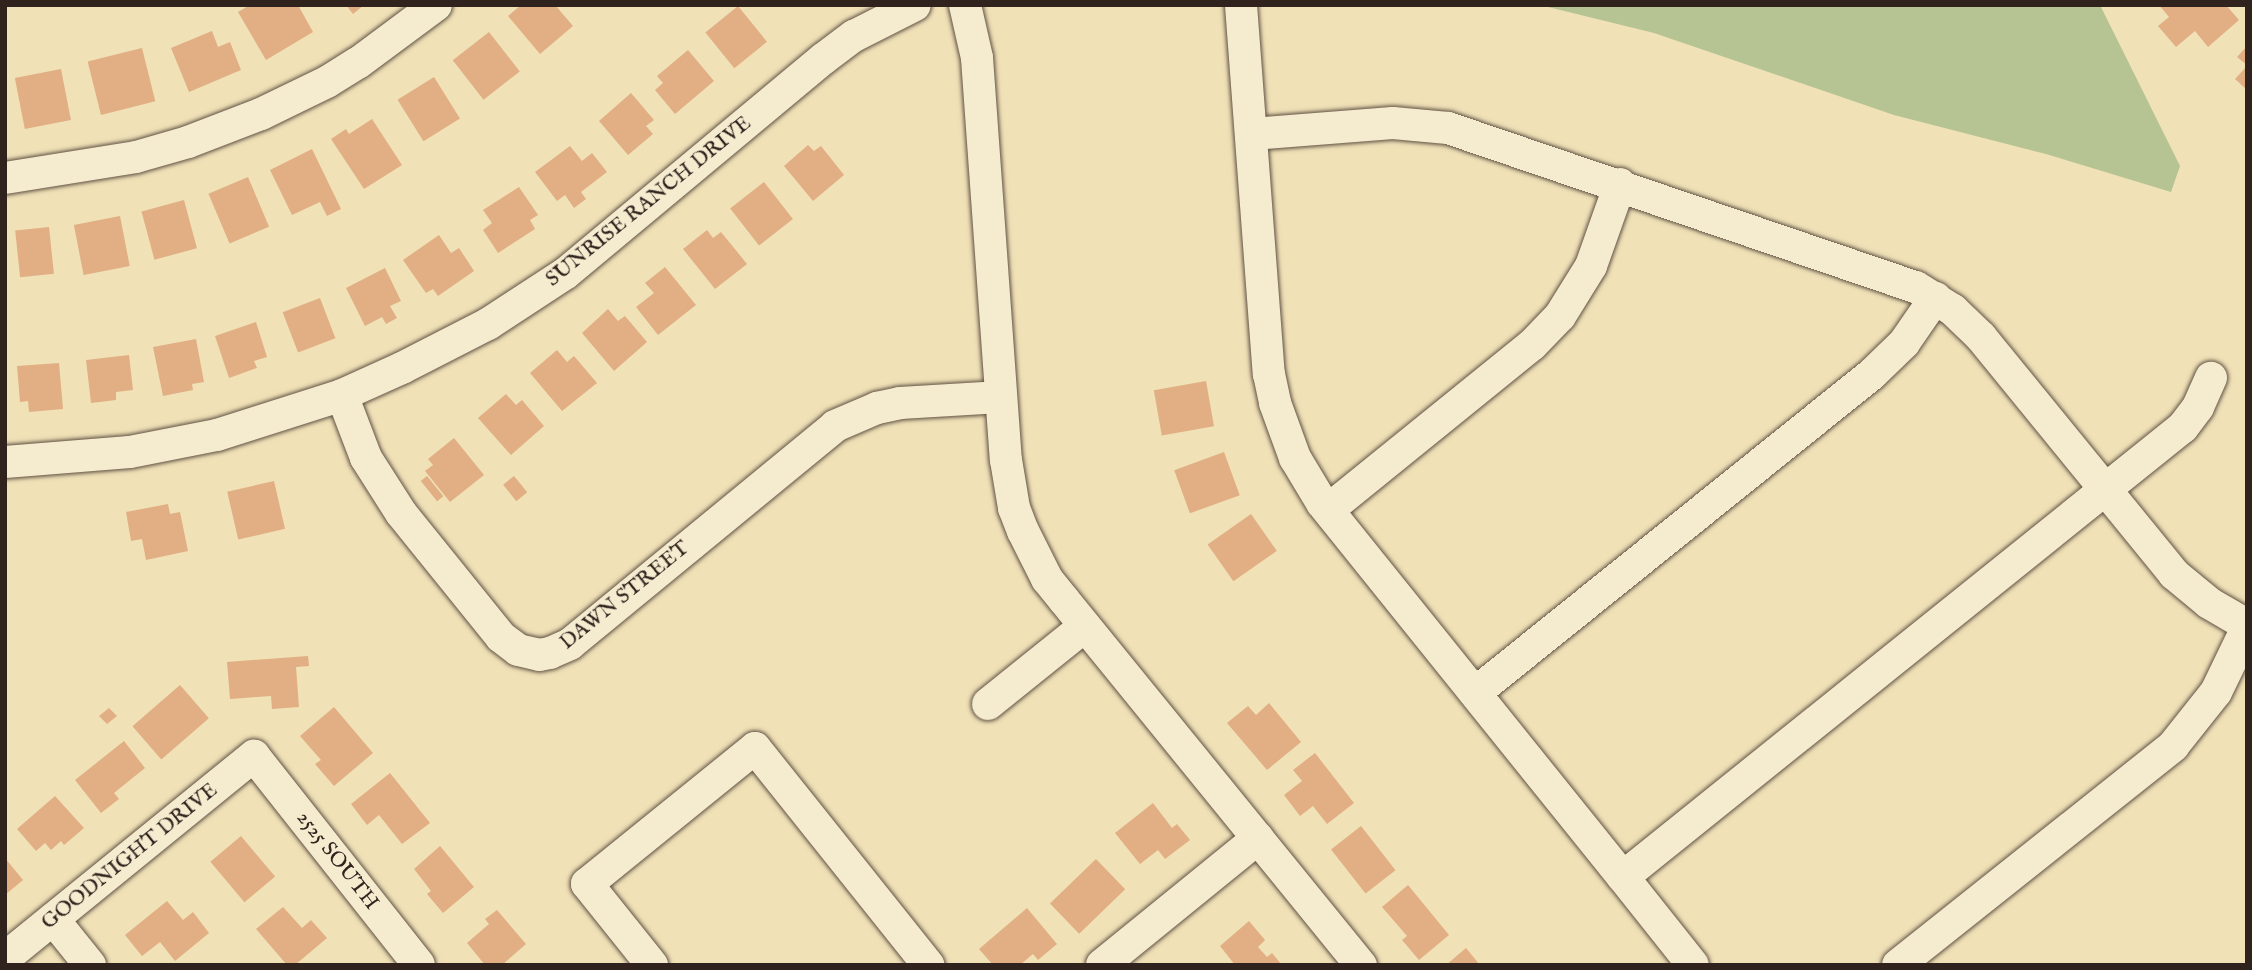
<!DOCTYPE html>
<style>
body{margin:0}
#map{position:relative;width:2252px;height:970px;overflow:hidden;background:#f0e1b7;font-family:"IM FELL English",serif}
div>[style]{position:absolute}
.green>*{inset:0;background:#b5c492}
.building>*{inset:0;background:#e1af83;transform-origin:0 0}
.roads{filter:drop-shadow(0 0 2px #605244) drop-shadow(0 0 2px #605244)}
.minor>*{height:32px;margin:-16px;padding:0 16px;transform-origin:16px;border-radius:16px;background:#f5ecd0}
span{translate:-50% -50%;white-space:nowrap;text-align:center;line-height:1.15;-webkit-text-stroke:5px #f5ecd0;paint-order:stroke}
.street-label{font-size:21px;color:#30221d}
.frame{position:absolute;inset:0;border:7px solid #30221d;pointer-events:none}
</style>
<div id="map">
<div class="green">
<div style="clip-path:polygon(1540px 5px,2100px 5px,2180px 166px,2171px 192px,2046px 154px,1894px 115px,1654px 33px)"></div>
</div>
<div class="building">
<div style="clip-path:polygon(250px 5px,298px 5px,313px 32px,266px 60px,238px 12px)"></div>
<div style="clip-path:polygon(346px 5px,364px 5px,353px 14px)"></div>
<div style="clip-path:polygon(521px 5px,555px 5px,573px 26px,540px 54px,508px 16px)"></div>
<div style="clip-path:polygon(2159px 5px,2226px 5px,2239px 20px,2208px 47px,2195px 31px,2176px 47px,2158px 26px,2169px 17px)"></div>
<div style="left:738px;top:6px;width:46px;height:42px;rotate:51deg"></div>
<div style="clip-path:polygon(212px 31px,218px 47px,230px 42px,241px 70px,189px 92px,171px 48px)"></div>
<div style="left:489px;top:32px;width:50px;height:46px;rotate:52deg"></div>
<div style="clip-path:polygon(2247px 46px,2247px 65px,2237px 57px)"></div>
<div style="left:142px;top:48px;width:55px;height:56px;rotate:76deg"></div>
<div style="clip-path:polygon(688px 50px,714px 81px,675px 114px,655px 90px,663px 83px,657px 76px)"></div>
<div style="clip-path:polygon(2247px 66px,2247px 90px,2235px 79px)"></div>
<div style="left:61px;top:69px;width:52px;height:47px;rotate:79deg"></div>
<div style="left:434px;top:77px;width:49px;height:43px;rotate:58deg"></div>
<div style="clip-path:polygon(631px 93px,654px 120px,646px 126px,653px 134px,628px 155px,599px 121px)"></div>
<div style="clip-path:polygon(372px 119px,402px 165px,364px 189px,331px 139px,346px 129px,349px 134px)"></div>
<div style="clip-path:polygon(808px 145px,814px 151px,821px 146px,844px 175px,813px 201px,784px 166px)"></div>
<div style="clip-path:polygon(570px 146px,582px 161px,592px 153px,607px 172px,581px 192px,586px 199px,574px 208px,565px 195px,557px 201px,535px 172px)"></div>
<div style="clip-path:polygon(312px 149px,341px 209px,327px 216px,320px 202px,292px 215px,270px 170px)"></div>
<div style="left:248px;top:177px;width:54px;height:43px;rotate:67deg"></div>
<div style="left:764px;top:182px;width:47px;height:43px;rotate:52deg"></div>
<div style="clip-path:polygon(519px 187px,538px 215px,530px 220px,535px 229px,498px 253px,483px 230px,492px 223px,483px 210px)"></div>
<div style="left:184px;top:200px;width:50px;height:44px;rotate:75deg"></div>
<div style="left:120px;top:216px;width:51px;height:47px;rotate:79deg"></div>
<div style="left:49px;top:227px;width:47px;height:34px;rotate:84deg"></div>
<div style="clip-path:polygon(707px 230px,713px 238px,721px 232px,747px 264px,715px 289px,683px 249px)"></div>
<div style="clip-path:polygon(439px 235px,451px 253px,459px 248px,474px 271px,438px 296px,433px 289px,426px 293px,403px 260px)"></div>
<div style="clip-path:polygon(665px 267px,696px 305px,658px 335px,636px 307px,654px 293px,645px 283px)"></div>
<div style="clip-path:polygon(385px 268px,401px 301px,390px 306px,397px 318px,386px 324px,382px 317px,365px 326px,346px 288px)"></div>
<div style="left:320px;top:298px;width:43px;height:40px;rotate:69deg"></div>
<div style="clip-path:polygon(608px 309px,618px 321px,625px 316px,647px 342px,614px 371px,582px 333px)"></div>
<div style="clip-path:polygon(256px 322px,267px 357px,254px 361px,257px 368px,229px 378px,215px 336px)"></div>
<div style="clip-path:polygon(196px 339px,204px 382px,192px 384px,193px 390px,163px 396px,153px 347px)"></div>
<div style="clip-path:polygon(557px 350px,567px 362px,574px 356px,597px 383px,562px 411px,530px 373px)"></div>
<div style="clip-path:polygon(129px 355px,133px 390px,116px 392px,116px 400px,91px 403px,86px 360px)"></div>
<div style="clip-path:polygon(59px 363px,63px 409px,29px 412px,28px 401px,20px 402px,17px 366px)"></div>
<div style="left:1206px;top:381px;width:46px;height:53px;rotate:80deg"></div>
<div style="clip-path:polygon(506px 394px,516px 405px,522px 400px,544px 426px,511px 455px,478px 418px)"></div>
<div style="clip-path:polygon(454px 438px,484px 475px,450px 502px,425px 471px,433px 465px,428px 459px)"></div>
<div style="left:1224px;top:452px;width:46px;height:53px;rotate:70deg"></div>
<div style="left:427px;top:476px;width:26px;height:8px;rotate:51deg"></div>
<div style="left:514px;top:476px;width:21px;height:14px;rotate:51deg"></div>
<div style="left:274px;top:481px;width:49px;height:48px;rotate:77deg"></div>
<div style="clip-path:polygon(168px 504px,170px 514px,180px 512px,188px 551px,146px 560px,142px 539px,131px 541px,126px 512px)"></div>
<div style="left:1251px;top:514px;width:45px;height:53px;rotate:55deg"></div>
<div style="clip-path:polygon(308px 656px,309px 666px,296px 667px,299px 707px,272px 709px,271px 696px,230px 699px,227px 662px)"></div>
<div style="left:180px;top:685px;width:44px;height:63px;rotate:49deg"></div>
<div style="clip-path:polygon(1269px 703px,1301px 742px,1267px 770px,1227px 723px,1248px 706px,1256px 715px)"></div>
<div style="clip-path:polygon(334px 707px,373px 753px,334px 786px,315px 764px,321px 760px,300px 736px)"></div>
<div style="clip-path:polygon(109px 708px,117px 716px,107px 724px,99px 716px)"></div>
<div style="clip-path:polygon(124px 741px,145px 768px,114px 793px,119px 799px,101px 813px,75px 780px)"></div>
<div style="clip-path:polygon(1315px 753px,1354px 803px,1327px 824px,1313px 806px,1300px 816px,1284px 795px,1302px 781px,1293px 770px)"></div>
<div style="clip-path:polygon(390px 773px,430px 823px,402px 844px,379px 815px,367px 825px,351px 804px)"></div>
<div style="clip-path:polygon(55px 796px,84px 828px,64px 845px,61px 841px,51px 850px,45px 843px,36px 851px,17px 829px)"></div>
<div style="clip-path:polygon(1153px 803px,1172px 828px,1177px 824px,1190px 840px,1165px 859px,1158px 850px,1140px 864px,1115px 833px)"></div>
<div style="left:1361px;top:826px;width:56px;height:38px;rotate:52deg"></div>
<div style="left:241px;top:836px;width:53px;height:40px;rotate:50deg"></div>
<div style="clip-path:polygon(440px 846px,474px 887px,443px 913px,427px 894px,431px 891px,414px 869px)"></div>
<div style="clip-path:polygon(5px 858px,23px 880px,5px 895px)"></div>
<div style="left:1096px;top:859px;width:42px;height:64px;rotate:46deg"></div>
<div style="clip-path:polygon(1408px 885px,1449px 935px,1419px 960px,1402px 940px,1407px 936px,1382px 907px)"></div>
<div style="clip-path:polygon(167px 901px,183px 920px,193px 912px,209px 933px,175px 961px,160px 942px,142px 956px,125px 935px)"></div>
<div style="clip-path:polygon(283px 907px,302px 928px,311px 920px,327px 938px,295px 965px,287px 965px,256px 929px)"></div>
<div style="clip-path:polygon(1027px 908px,1057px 944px,1038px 960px,1033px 954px,1020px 965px,993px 965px,979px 949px)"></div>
<div style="clip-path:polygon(497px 910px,526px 944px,502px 965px,485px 965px,467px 943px,489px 924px,485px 919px)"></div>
<div style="clip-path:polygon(1249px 921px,1265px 940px,1258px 947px,1267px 957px,1272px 953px,1282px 965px,1235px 965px,1220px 946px)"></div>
<div style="clip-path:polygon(1466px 948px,1480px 965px,1446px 965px)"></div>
</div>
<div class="roads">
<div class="minor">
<div style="left:965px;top:5px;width:54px;rotate:77.2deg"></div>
<div style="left:977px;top:58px;width:403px;rotate:85.9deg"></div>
<div style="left:1006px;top:460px;width:49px;rotate:80.5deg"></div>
<div style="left:1014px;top:508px;width:25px;rotate:69deg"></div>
<div style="left:1023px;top:531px;width:54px;rotate:63.4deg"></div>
<div style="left:1047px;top:579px;width:27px;rotate:51deg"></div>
<div style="left:1064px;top:600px;width:471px;rotate:50.9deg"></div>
<div style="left:1241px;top:5px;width:370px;rotate:85.7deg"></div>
<div style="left:1269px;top:374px;width:30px;rotate:78deg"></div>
<div style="left:1275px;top:403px;width:59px;rotate:70deg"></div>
<div style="left:1295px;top:458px;width:52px;rotate:59deg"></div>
<div style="left:1322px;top:503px;width:480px;rotate:51.2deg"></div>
<div style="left:1623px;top:877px;width:718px;rotate:-38.78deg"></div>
<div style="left:2183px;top:427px;width:25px;rotate:-53deg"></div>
<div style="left:2198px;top:407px;width:32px;rotate:-66deg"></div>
<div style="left:1252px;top:134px;width:141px;rotate:-4.5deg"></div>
<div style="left:1393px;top:123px;width:55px;rotate:5.2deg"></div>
<div style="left:1448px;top:128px;width:494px;rotate:18.8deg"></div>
<div style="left:1916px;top:287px;width:44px;rotate:31.9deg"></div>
<div style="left:1953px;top:310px;width:39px;rotate:44deg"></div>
<div style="left:1981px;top:337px;width:306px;rotate:50.8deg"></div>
<div style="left:2174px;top:574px;width:45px;rotate:39.6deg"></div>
<div style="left:2209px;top:603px;width:44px;rotate:30.1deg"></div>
<div style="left:5px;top:178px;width:133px;rotate:-9.1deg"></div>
<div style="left:136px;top:157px;width:54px;rotate:-16.1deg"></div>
<div style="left:188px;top:142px;width:78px;rotate:-21deg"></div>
<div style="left:261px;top:114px;width:73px;rotate:-25.9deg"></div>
<div style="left:327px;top:82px;width:36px;rotate:-32deg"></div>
<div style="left:358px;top:63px;width:97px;rotate:-36.6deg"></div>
<div style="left:342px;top:395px;width:67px;rotate:69.1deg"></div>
<div style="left:366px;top:458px;width:65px;rotate:57.5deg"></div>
<div style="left:401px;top:513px;width:159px;rotate:51.1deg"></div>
<div style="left:501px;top:637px;width:21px;rotate:37deg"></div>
<div style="left:518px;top:650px;width:22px;rotate:13deg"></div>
<div style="left:539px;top:655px;width:11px;rotate:-10deg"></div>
<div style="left:550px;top:653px;width:22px;rotate:-24deg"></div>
<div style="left:570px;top:644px;width:343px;rotate:-39.4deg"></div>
<div style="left:835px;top:426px;width:46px;rotate:-23.2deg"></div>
<div style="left:877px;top:408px;width:24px;rotate:-12deg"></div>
<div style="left:900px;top:403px;width:101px;rotate:-3.4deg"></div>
<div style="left:5px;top:462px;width:125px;rotate:-4.6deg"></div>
<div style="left:130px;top:452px;width:89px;rotate:-11.1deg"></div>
<div style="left:217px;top:435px;width:131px;rotate:-17.7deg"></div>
<div style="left:342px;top:395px;width:66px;rotate:-24.2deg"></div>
<div style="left:402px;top:368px;width:97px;rotate:-27.1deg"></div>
<div style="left:488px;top:324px;width:93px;rotate:-33.2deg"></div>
<div style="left:566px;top:273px;width:334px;rotate:-39.8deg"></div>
<div style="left:823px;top:59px;width:39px;rotate:-37deg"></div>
<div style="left:854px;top:36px;width:68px;rotate:-26.9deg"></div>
<div style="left:1328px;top:510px;width:262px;rotate:-39deg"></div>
<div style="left:1532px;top:345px;width:40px;rotate:-46deg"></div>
<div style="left:1560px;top:316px;width:59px;rotate:-58.2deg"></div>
<div style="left:1591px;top:266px;width:87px;rotate:-70.5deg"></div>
<div style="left:1475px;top:693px;width:509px;rotate:-38.78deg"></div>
<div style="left:1872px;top:374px;width:45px;rotate:-44.1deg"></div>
<div style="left:1904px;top:343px;width:55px;rotate:-55.4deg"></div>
<div style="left:988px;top:704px;width:124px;rotate:-38.8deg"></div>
<div style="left:1623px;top:877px;width:112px;rotate:51.5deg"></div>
<div style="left:53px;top:919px;width:59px;rotate:51.2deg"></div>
<div style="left:5px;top:958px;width:321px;rotate:-39.1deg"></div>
<div style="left:254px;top:756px;width:266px;rotate:51.7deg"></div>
<div style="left:652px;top:965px;width:104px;rotate:-128.7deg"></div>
<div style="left:587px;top:884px;width:216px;rotate:-39deg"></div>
<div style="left:755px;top:748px;width:278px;rotate:51.4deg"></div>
<div style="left:1102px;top:965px;width:201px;rotate:-39.1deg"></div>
<div style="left:1898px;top:965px;width:352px;rotate:-38.5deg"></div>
<div style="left:2173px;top:746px;width:69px;rotate:-51.5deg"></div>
<div style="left:2216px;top:692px;width:71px;rotate:-64.2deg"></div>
</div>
</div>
<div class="street-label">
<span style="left:649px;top:202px;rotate:-39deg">SUNRISE RANCH DRIVE</span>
<span style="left:625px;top:596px;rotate:-39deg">DAWN STREET</span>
<span style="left:130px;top:857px;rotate:-39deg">GOODNIGHT DRIVE</span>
<span style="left:337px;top:861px;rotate:52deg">2525 SOUTH</span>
</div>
<div class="frame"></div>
</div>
